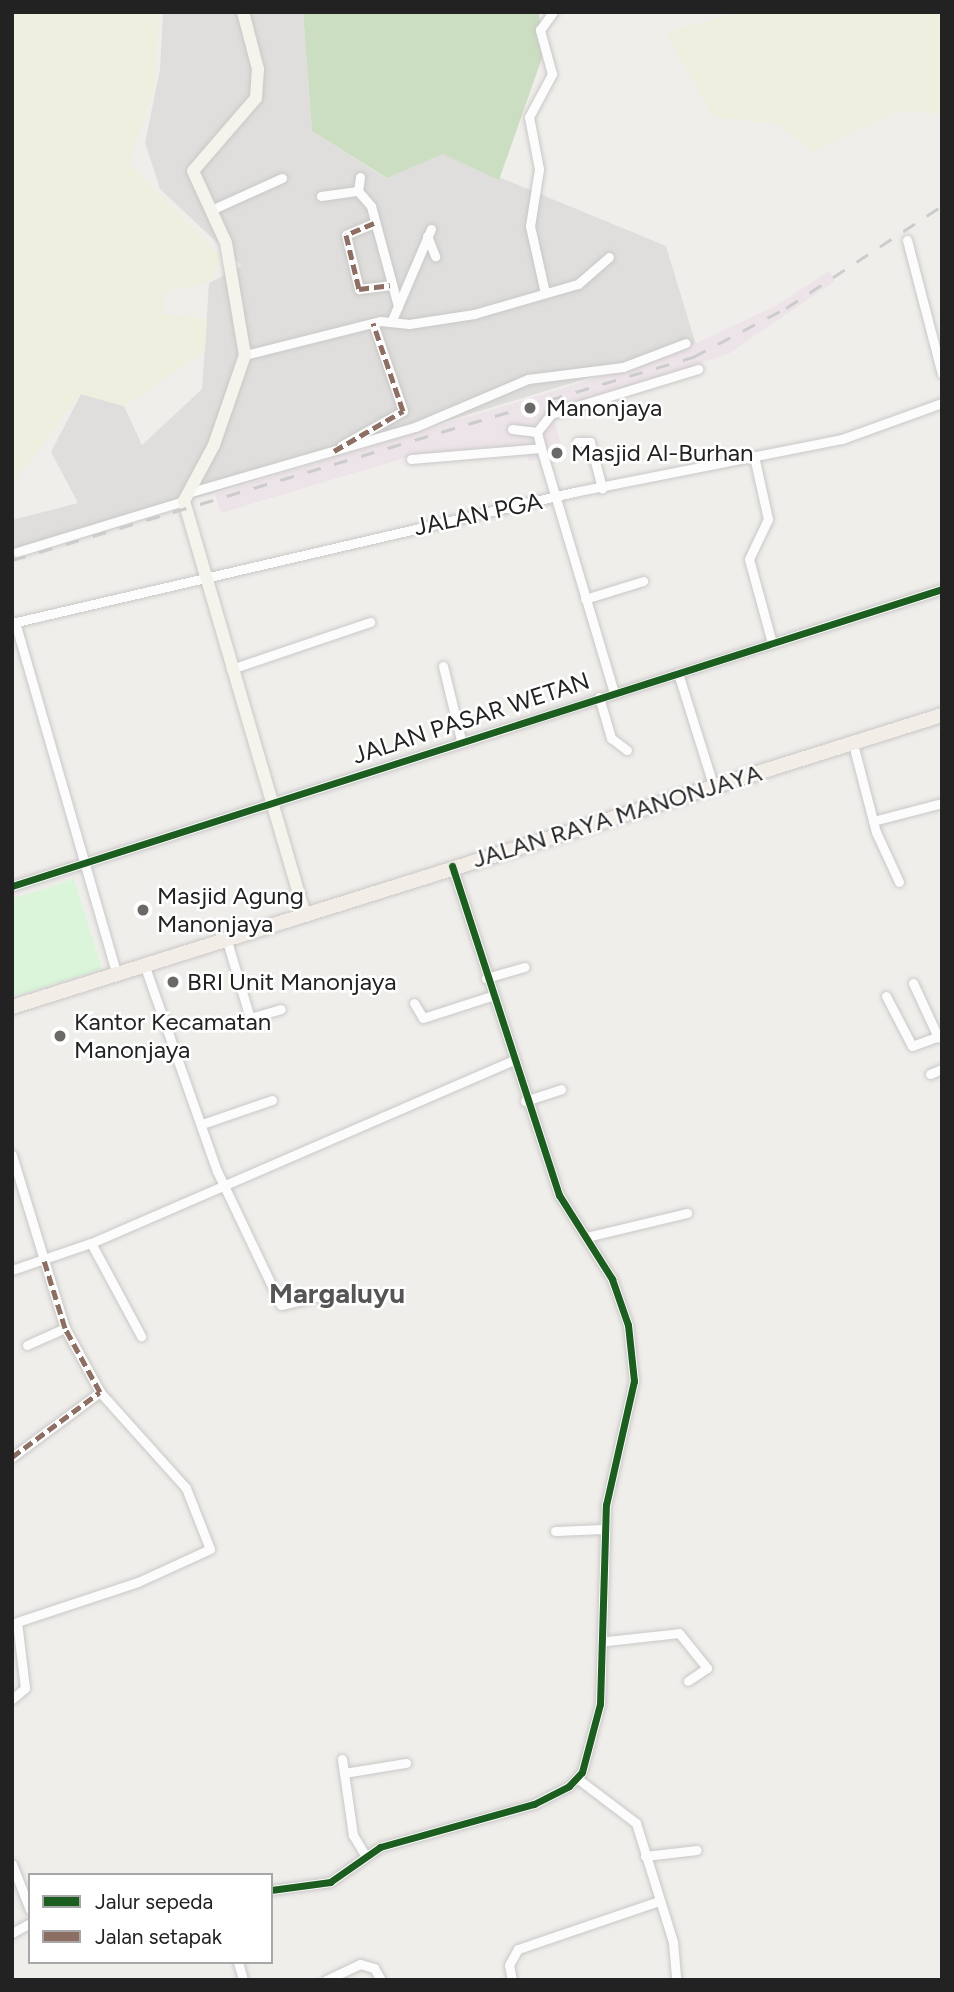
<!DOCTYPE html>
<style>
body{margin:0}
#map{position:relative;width:954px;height:1992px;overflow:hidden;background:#f0eeeb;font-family:Figtree,sans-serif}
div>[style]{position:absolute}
.residential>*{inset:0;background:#dfdedc}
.industrial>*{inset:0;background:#ede4e9}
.farmland>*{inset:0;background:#efefdf}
.forest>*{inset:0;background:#cbdec1}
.park>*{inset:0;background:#daf5da}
.roads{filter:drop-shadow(0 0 2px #c9c8c7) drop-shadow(0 0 2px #c9c8c7)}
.street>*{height:9px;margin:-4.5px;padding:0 4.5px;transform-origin:4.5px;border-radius:4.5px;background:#fdfcfc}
.secondary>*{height:12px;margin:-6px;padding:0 6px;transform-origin:6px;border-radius:6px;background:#f4f4ed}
.primary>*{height:14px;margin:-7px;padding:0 7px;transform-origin:7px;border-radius:7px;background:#f3ede7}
.rail>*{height:2.5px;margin-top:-1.25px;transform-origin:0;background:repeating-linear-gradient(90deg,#ccc 0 14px,transparent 0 28px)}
.quiet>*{height:5px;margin-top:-2.5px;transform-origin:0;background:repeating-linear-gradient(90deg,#8d6e63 0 10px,transparent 0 15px)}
.cycleway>*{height:7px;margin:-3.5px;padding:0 3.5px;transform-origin:3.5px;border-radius:3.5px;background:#1b5e20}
.dots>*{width:19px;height:19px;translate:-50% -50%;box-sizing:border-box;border:4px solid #fff;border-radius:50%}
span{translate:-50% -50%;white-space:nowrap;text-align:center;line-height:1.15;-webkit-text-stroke:5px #fff;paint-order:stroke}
.poi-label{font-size:24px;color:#222}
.left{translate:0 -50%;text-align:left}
.street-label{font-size:24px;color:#222}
.quarter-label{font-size:28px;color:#555;font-weight:700}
.frame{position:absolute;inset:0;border:14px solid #222;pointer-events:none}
.legend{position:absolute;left:28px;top:1873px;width:245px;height:91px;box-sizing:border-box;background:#fff;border:2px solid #a7a7a7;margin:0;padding:9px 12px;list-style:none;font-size:21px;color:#222}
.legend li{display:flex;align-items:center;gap:14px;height:35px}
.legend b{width:35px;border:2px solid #a7a7a7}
</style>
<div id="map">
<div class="residential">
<div style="clip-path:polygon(163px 12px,303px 12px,312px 131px,386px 178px,443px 154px,666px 246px,696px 345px,12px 554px,12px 520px,78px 503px,51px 452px,81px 394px,124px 406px,142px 445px,202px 389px,209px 283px,242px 266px,160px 189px,145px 143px,160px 69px)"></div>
</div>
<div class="industrial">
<div style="clip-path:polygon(829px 271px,835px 281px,728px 354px,552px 412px,565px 460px,544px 466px,541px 458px,529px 461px,524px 445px,418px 454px,221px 513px,215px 494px,671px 355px,775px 306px)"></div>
</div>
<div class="farmland">
<div style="clip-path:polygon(12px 12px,160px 12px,154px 91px,129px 163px,222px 258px,209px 283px,164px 292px,163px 314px,207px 319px,205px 351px,124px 406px,80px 394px,12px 485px)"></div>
<div style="clip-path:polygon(743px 12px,942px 12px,942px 113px,895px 112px,813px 152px,778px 124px,713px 117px,666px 32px)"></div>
</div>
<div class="forest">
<div style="clip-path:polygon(303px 12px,539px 12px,543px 55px,499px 180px,443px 154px,387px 178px,312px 131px)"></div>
</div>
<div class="park">
<div style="clip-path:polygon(74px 879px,102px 969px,12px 997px,12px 899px)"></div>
</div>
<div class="roads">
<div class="street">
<div style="left:360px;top:177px;width:14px;rotate:98deg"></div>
<div style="left:358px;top:191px;width:20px;rotate:49deg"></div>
<div style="left:371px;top:206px;width:104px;rotate:74.9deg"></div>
<div style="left:321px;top:196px;width:37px;rotate:-8deg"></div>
<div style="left:211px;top:210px;width:78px;rotate:-24.3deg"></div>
<div style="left:374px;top:223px;width:30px;rotate:157deg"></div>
<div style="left:346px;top:235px;width:56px;rotate:76.5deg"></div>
<div style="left:359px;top:289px;width:31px;rotate:-7deg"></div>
<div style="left:427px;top:236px;width:22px;rotate:68deg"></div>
<div style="left:907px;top:240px;width:138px;rotate:75.4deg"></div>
<div style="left:545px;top:293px;width:69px;rotate:-102.6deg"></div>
<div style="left:530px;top:226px;width:58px;rotate:-81deg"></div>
<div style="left:539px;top:169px;width:53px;rotate:-100.9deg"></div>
<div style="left:529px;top:117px;width:49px;rotate:-61.9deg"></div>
<div style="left:552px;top:74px;width:46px;rotate:-105.3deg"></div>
<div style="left:540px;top:30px;width:22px;rotate:-54deg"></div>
<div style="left:392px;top:320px;width:99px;rotate:-66.8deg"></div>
<div style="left:245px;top:355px;width:139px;rotate:-14.1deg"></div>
<div style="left:380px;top:321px;width:29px;rotate:6deg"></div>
<div style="left:409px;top:324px;width:66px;rotate:-8.7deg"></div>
<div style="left:474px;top:314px;width:108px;rotate:-16.1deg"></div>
<div style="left:578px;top:284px;width:41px;rotate:-41.1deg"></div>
<div style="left:512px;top:429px;width:25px;rotate:7deg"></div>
<div style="left:577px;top:442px;width:13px"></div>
<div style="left:590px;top:442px;width:48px;rotate:75.4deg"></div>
<div style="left:341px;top:446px;width:71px;rotate:-29.4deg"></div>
<div style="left:403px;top:411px;width:93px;rotate:-108.8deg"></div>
<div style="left:541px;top:448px;width:16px;rotate:-104deg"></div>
<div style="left:537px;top:432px;width:23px;rotate:-52deg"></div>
<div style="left:551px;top:414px;width:154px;rotate:-17deg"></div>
<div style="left:754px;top:456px;width:65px;rotate:77.5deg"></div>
<div style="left:768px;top:519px;width:44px;rotate:115.4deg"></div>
<div style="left:749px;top:559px;width:87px;rotate:74.7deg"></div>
<div style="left:411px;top:459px;width:130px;rotate:-4.8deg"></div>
<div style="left:541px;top:448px;width:256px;rotate:73.4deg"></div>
<div style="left:191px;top:492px;width:233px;rotate:-16.2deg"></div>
<div style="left:415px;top:427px;width:123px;rotate:-23deg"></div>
<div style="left:528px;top:379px;width:96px;rotate:-7.2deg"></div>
<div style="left:623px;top:367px;width:67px;rotate:-20.9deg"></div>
<div style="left:17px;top:552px;width:175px;rotate:-17deg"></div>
<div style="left:585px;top:599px;width:61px;rotate:-17.2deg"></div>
<div style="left:15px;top:622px;width:367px;rotate:73.9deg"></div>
<div style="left:12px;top:623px;width:577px;rotate:-13.12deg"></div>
<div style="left:574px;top:492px;width:273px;rotate:-11.2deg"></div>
<div style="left:842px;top:439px;width:106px;rotate:-19.8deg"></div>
<div style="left:443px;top:666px;width:76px;rotate:76.3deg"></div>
<div style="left:231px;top:669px;width:147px;rotate:-18.7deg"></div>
<div style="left:678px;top:673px;width:117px;rotate:72.6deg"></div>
<div style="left:599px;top:697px;width:43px;rotate:73.7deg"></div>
<div style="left:611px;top:738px;width:20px;rotate:37deg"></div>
<div style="left:853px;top:744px;width:91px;rotate:75.4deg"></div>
<div style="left:876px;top:832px;width:55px;rotate:65.3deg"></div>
<div style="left:873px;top:821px;width:71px;rotate:-14.6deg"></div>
<div style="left:12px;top:886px;width:976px;rotate:-17.71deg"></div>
<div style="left:227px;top:941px;width:80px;rotate:73.4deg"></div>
<div style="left:250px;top:1018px;width:32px;rotate:-16deg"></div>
<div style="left:145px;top:967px;width:216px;rotate:70.6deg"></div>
<div style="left:217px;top:1171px;width:148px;rotate:64.5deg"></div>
<div style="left:281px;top:1305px;width:39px;rotate:-13deg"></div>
<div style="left:486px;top:978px;width:40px;rotate:-16deg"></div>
<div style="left:913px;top:983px;width:60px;rotate:65.2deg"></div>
<div style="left:886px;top:996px;width:56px;rotate:62.5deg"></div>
<div style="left:912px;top:1046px;width:32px;rotate:-20deg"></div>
<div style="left:414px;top:1003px;width:17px;rotate:59deg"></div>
<div style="left:423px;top:1018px;width:71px;rotate:-17.9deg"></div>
<div style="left:930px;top:1074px;width:13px;rotate:-23deg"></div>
<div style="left:525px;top:1101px;width:38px;rotate:-18deg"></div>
<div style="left:202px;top:1124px;width:74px;rotate:-18.9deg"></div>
<div style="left:12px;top:1155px;width:181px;rotate:73deg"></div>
<div style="left:65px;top:1328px;width:73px;rotate:61.3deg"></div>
<div style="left:100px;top:1392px;width:109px;rotate:143.5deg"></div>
<div style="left:586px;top:1237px;width:104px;rotate:-13.4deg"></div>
<div style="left:91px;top:1243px;width:106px;rotate:61.7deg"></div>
<div style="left:12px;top:1270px;width:83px;rotate:-18.9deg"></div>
<div style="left:91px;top:1243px;width:459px;rotate:-23.4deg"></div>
<div style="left:27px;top:1345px;width:42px;rotate:-24.1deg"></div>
<div style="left:555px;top:1531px;width:49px;rotate:-2.3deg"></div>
<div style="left:607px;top:1641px;width:72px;rotate:-6.3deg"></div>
<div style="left:679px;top:1633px;width:45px;rotate:51.3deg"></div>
<div style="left:707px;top:1668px;width:23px;rotate:146deg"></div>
<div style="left:12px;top:1699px;width:17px;rotate:-40deg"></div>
<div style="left:25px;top:1688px;width:66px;rotate:-96.9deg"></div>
<div style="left:17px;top:1622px;width:127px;rotate:-18.3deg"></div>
<div style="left:138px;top:1582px;width:79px;rotate:-24.6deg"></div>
<div style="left:210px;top:1549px;width:66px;rotate:-111.5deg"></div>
<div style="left:186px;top:1488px;width:129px;rotate:-131.9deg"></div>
<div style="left:342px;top:1759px;width:77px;rotate:81.8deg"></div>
<div style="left:353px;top:1835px;width:23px;rotate:59deg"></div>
<div style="left:344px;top:1773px;width:63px;rotate:-9.2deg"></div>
<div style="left:578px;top:1779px;width:73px;rotate:37.2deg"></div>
<div style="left:636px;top:1823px;width:125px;rotate:72.7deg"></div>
<div style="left:673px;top:1942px;width:38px;rotate:85deg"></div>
<div style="left:645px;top:1856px;width:52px;rotate:-6.6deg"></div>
<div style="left:12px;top:1864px;width:49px;rotate:68.6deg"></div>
<div style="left:271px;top:1890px;width:60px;rotate:-7.7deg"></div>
<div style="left:330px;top:1882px;width:61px;rotate:-35deg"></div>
<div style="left:380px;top:1847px;width:160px;rotate:-15.6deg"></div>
<div style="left:534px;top:1804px;width:39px;rotate:-27deg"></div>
<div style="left:569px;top:1786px;width:19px;rotate:-47deg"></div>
<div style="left:582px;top:1772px;width:70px;rotate:-75.2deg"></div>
<div style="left:600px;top:1704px;width:199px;rotate:-88.3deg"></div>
<div style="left:606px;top:1505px;width:127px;rotate:-77.3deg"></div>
<div style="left:634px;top:1381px;width:56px;rotate:-96.1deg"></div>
<div style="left:628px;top:1325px;width:49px;rotate:-109.2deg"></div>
<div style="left:612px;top:1279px;width:99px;rotate:-122.2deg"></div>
<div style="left:559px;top:1195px;width:346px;rotate:-108deg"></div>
<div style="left:12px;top:1933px;width:21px;rotate:-29deg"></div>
<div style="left:238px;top:1962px;width:19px;rotate:74deg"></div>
<div style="left:326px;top:1980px;width:38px;rotate:-25deg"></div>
<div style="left:360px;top:1964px;width:15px;rotate:16deg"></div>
<div style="left:374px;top:1968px;width:14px;rotate:60deg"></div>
<div style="left:512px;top:1980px;width:15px;rotate:-101deg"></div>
<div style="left:509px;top:1965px;width:18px;rotate:-61deg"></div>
<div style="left:518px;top:1949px;width:146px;rotate:-18.8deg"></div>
</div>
<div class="secondary">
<div style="left:243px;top:12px;width:59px;rotate:75.3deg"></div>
<div style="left:258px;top:69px;width:29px;rotate:94deg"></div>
<div style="left:256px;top:98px;width:96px;rotate:130.8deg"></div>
<div style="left:193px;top:171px;width:79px;rotate:65.4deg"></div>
<div style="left:226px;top:243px;width:114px;rotate:80.4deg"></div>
<div style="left:245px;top:355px;width:95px;rotate:109deg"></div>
<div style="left:214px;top:445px;width:64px;rotate:118.2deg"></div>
<div style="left:184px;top:501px;width:431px;rotate:73.7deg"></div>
</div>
<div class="primary">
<div style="left:12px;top:1007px;width:975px;rotate:-17.43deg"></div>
</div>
</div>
<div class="rail">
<div style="left:12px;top:560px;width:711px;rotate:-16.6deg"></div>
<div style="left:693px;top:357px;width:105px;rotate:-27.8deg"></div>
<div style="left:786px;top:308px;width:186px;rotate:-33.2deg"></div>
</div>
<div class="quiet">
<div style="left:374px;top:223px;width:30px;rotate:157deg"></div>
<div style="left:346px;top:235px;width:56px;rotate:76.5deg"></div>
<div style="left:359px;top:289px;width:31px;rotate:-7deg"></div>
<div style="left:334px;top:451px;width:80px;rotate:-30.1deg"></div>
<div style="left:403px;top:411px;width:93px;rotate:-108.8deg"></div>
<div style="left:12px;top:1457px;width:109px;rotate:-36.5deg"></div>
<div style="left:100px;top:1392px;width:73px;rotate:-118.7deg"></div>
<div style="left:65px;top:1328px;width:71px;rotate:-107.2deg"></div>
</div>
<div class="cycleway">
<div style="left:12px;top:886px;width:976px;rotate:-17.71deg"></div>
<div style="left:271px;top:1890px;width:60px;rotate:-7.7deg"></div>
<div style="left:330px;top:1882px;width:61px;rotate:-35deg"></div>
<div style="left:380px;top:1847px;width:160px;rotate:-15.6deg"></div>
<div style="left:534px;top:1804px;width:39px;rotate:-27deg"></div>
<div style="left:569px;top:1786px;width:19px;rotate:-47deg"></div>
<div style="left:582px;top:1772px;width:70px;rotate:-75.2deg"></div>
<div style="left:600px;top:1704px;width:199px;rotate:-88.3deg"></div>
<div style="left:606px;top:1505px;width:127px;rotate:-77.3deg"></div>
<div style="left:634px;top:1381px;width:56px;rotate:-96.1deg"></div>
<div style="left:628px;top:1325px;width:49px;rotate:-109.2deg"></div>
<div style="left:612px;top:1279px;width:99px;rotate:-122.2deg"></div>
<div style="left:559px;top:1195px;width:346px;rotate:-108deg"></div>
</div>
<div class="dots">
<div style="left:530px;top:408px;background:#6a6968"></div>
<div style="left:557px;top:453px;background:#6a6968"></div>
<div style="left:143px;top:910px;background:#6a6968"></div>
<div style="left:173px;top:982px;background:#6a6968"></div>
<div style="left:60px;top:1036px;background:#6a6968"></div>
</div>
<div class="poi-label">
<span class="left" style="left:546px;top:408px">Manonjaya</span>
<span class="left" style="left:571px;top:453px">Masjid Al-Burhan</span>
<span class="left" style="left:157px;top:910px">Masjid Agung<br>Manonjaya</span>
<span class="left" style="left:187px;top:982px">BRI Unit Manonjaya</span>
<span class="left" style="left:74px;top:1036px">Kantor Kecamatan<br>Manonjaya</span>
</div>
<div class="street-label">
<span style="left:478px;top:514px;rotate:-12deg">JALAN PGA</span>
<span style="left:471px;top:718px;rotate:-18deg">JALAN PASAR WETAN</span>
<span style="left:617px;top:816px;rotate:-17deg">JALAN RAYA MANONJAYA</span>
</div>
<div class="quarter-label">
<span style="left:337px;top:1293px">Margaluyu</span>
</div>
<div class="frame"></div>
<ul class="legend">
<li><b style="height:9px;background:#1b5e20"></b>Jalur sepeda</li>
<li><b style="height:9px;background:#8d6e63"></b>Jalan setapak</li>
</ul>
</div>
